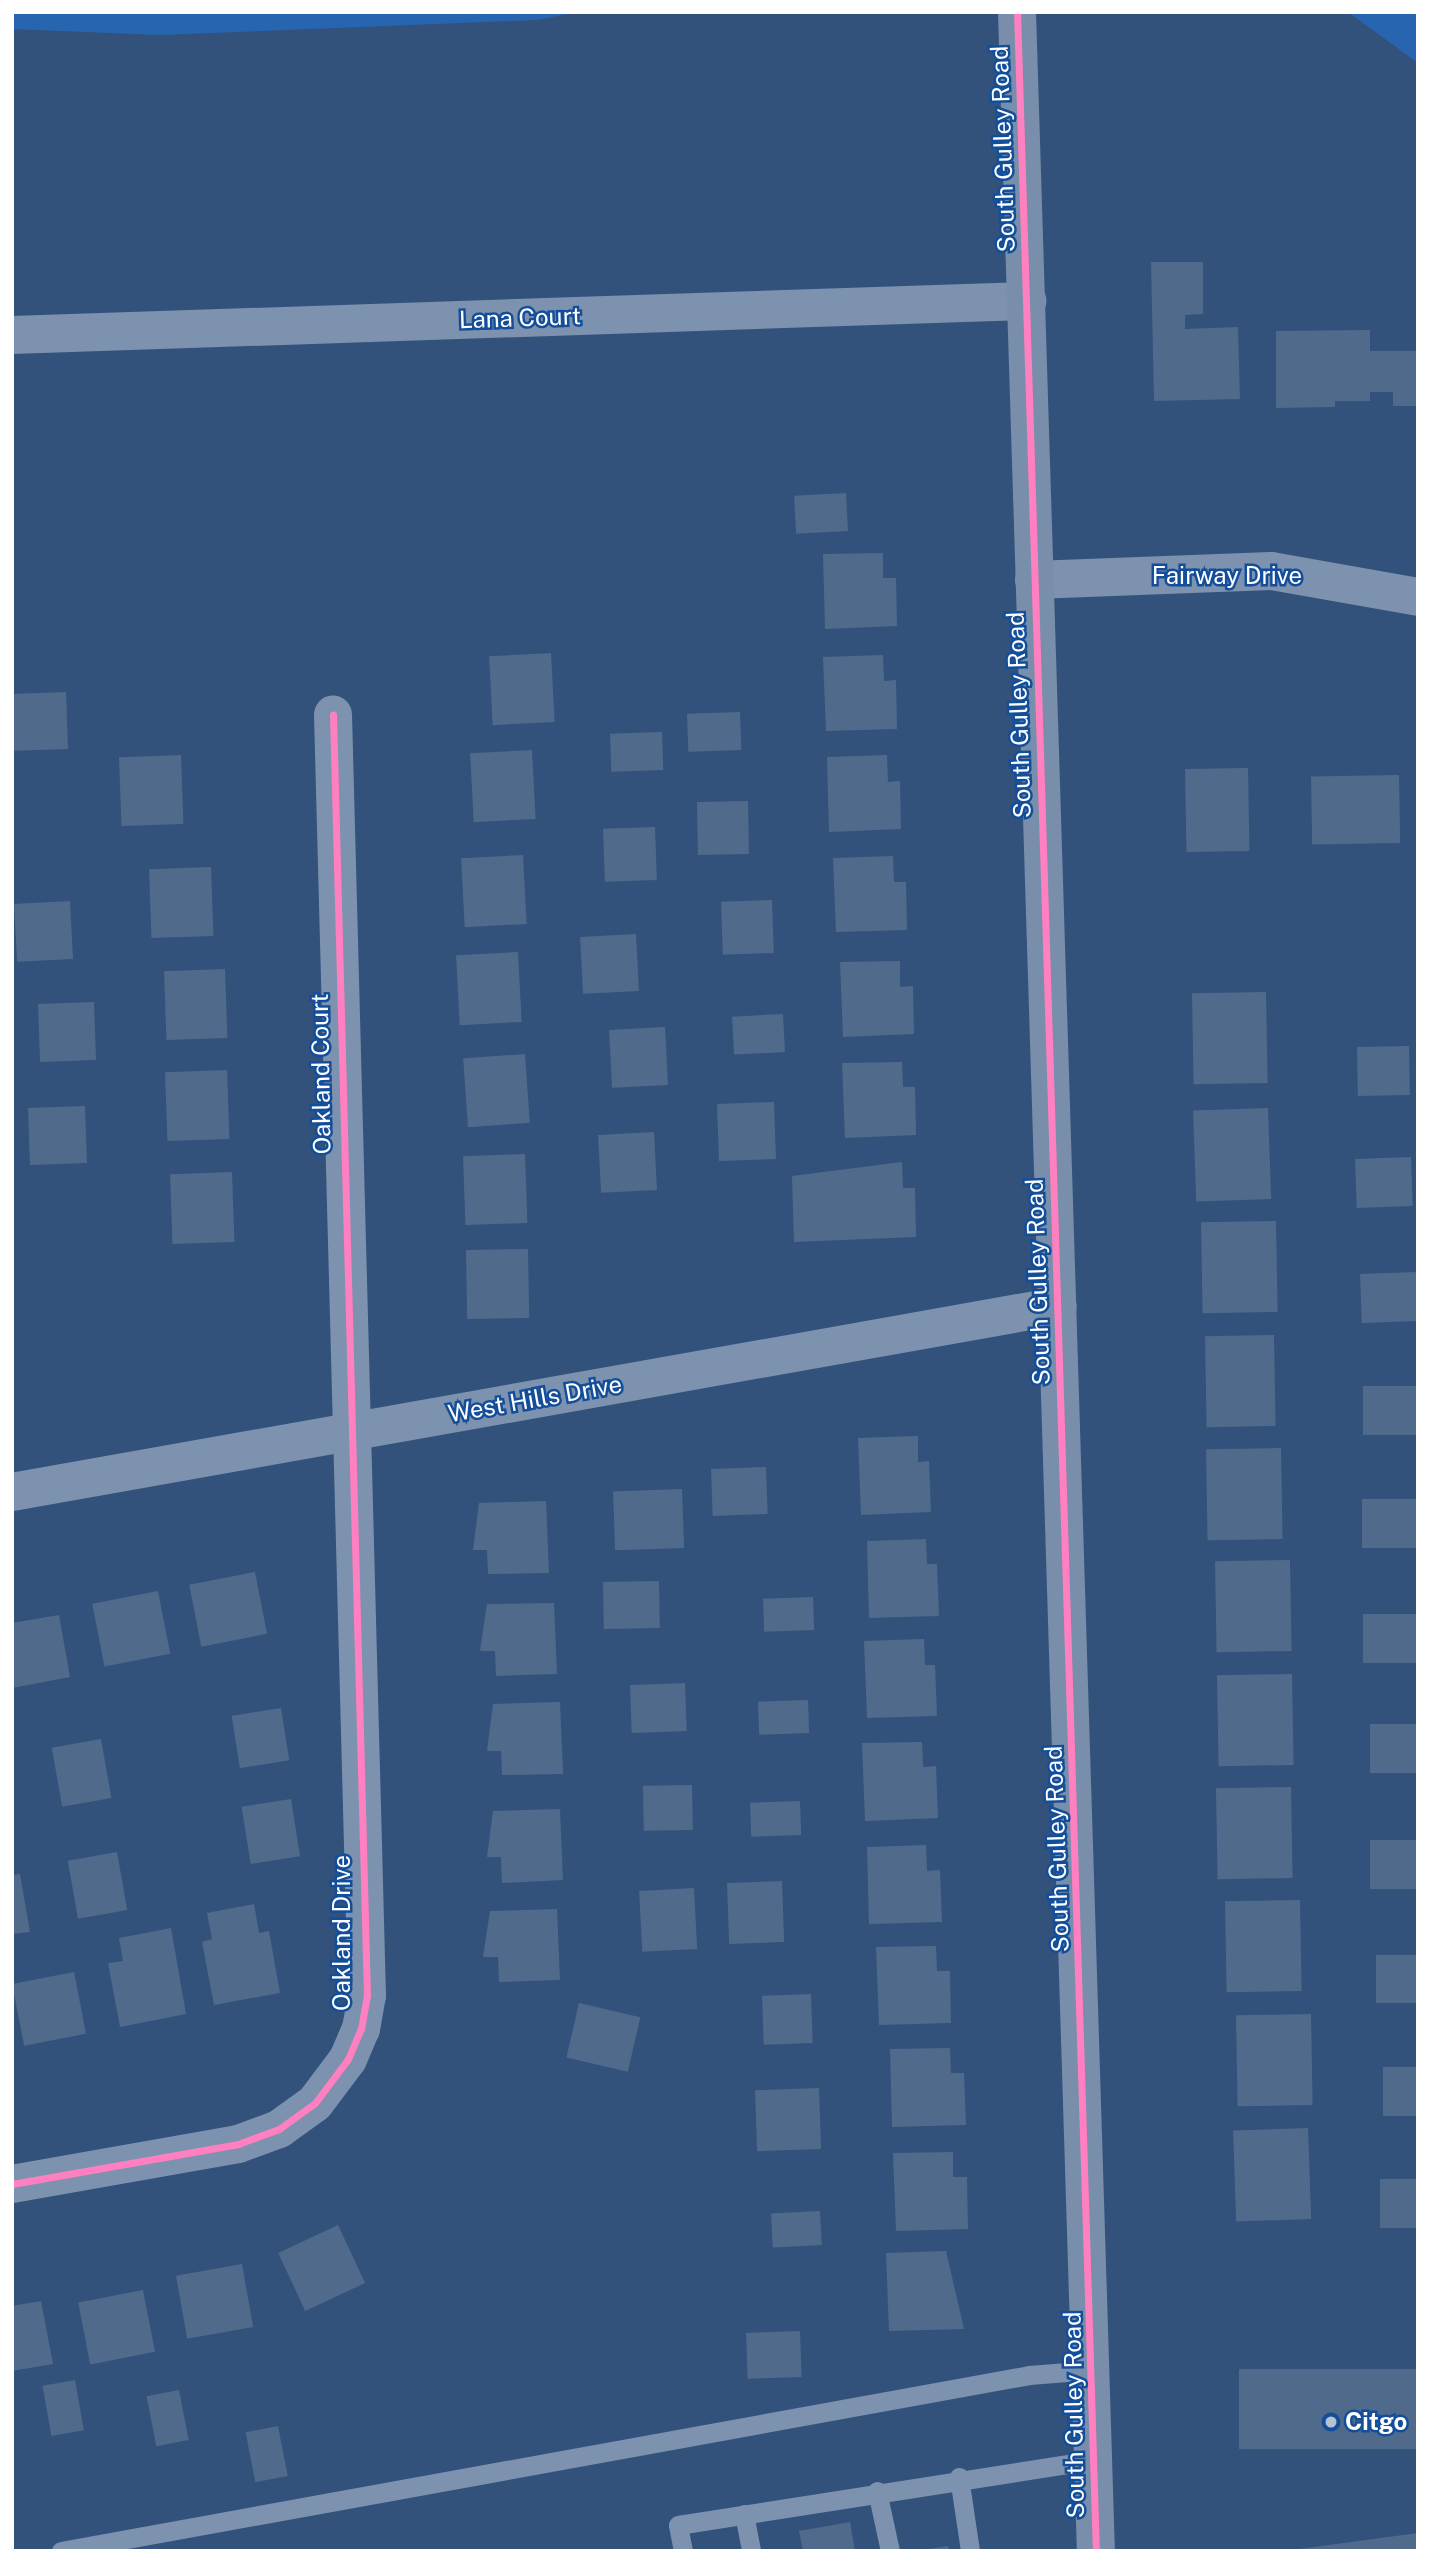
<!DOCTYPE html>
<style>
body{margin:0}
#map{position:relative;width:1430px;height:2563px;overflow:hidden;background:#32527c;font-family:"Public Sans",sans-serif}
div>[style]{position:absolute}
.green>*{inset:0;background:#2865b1}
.building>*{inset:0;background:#506a8b;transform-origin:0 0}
.lane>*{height:19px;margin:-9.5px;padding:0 9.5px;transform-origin:9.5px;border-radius:9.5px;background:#7d92ae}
.street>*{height:38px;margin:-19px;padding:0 19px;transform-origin:19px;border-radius:19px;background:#7d92ae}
.secondary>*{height:38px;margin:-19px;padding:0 19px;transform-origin:19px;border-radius:19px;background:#788eaa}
.cycleway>*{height:7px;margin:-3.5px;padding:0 3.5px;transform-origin:3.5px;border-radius:3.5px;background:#ff80c0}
.dots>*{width:19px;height:19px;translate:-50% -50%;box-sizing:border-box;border:4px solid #134e9b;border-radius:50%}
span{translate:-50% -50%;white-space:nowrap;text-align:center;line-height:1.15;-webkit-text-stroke:5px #134e9b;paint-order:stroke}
.street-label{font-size:24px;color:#fff}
.poi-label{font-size:24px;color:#fff;font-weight:700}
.left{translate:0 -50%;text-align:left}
.frame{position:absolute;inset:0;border:14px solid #fff;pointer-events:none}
</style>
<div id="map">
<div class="green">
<div style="clip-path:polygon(12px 12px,576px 12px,538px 20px,159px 35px,12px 29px)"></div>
<div style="clip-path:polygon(1348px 12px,1418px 12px,1418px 63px)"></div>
</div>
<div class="building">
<div style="clip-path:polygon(1151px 262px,1203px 262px,1203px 314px,1185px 315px,1185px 329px,1238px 327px,1240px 399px,1154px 401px)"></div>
<div style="clip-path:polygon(1370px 330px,1370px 351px,1418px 351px,1418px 406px,1393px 406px,1393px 392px,1370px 392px,1370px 401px,1335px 401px,1335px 407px,1276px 408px,1276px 331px)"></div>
<div style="left:846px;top:493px;width:38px;height:52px;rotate:87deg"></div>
<div style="clip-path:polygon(883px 553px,883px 578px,896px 578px,897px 626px,825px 629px,823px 554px)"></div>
<div style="left:551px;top:653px;width:69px;height:62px;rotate:87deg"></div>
<div style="clip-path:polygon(883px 655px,884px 681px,896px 680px,897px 729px,826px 731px,823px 657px)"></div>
<div style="left:66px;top:692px;width:57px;height:54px;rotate:88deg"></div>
<div style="left:740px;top:712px;width:38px;height:53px;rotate:88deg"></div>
<div style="left:662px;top:732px;width:38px;height:52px;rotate:88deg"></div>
<div style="left:532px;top:750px;width:69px;height:62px;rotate:87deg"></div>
<div style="left:181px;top:755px;width:69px;height:62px;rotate:88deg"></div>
<div style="clip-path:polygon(887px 755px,888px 782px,900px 781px,901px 829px,829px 832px,827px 757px)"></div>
<div style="left:1248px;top:768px;width:83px;height:63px;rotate:89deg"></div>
<div style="left:1399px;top:775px;width:68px;height:88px;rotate:89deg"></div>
<div style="left:748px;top:801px;width:53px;height:51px;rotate:89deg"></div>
<div style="left:655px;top:827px;width:53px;height:52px;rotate:88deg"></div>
<div style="left:523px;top:855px;width:69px;height:62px;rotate:87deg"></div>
<div style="clip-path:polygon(893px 856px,894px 882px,906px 882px,907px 930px,836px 932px,833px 858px)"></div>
<div style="left:211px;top:867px;width:69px;height:62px;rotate:88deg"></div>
<div style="left:772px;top:900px;width:53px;height:51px;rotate:88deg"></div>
<div style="left:70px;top:901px;width:58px;height:56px;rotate:87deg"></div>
<div style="left:636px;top:934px;width:57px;height:56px;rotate:87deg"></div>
<div style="left:518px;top:952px;width:70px;height:62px;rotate:87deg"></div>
<div style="clip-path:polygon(900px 961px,900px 987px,913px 986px,914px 1034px,843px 1037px,840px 962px)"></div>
<div style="left:225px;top:969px;width:69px;height:61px;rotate:88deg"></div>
<div style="left:1266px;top:992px;width:91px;height:74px;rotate:89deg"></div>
<div style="left:94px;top:1002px;width:58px;height:56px;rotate:88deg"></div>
<div style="left:783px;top:1014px;width:38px;height:51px;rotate:87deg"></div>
<div style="left:665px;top:1027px;width:58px;height:56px;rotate:87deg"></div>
<div style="left:1409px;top:1046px;width:49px;height:52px;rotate:89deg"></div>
<div style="left:525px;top:1054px;width:69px;height:62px;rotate:86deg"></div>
<div style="clip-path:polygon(902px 1062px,903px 1087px,915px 1087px,916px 1135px,845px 1138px,842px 1063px)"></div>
<div style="left:227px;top:1070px;width:69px;height:62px;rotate:88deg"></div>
<div style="left:774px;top:1102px;width:57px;height:57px;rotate:88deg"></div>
<div style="left:85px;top:1106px;width:57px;height:57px;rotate:88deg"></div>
<div style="left:1268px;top:1108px;width:91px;height:75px;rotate:88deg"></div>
<div style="left:654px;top:1132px;width:58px;height:56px;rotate:87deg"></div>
<div style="left:525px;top:1154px;width:69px;height:62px;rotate:88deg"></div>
<div style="left:1411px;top:1157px;width:49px;height:56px;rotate:88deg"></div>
<div style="clip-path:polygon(902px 1162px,903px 1188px,915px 1188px,916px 1237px,794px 1242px,792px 1176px)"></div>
<div style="left:232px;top:1172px;width:70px;height:62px;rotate:88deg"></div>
<div style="left:1276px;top:1221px;width:91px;height:75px;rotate:89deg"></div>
<div style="left:528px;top:1249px;width:69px;height:62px;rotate:89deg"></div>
<div style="left:1416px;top:1272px;width:49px;height:56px;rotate:88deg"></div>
<div style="left:1274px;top:1335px;width:91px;height:69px;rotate:89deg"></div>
<div style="left:1418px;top:1386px;width:49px;height:55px;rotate:90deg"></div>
<div style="clip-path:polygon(918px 1436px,918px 1462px,929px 1461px,931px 1512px,861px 1515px,858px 1438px)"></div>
<div style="left:1281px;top:1448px;width:91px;height:75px;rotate:89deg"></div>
<div style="left:766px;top:1467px;width:47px;height:55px;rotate:88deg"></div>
<div style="left:682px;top:1489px;width:59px;height:69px;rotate:88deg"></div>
<div style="left:1418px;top:1499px;width:49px;height:56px;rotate:90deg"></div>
<div style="clip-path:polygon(546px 1501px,549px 1573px,488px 1574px,487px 1550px,473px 1550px,479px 1503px)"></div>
<div style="clip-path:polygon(926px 1539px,927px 1564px,937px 1564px,939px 1616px,869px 1618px,867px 1541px)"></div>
<div style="left:1290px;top:1560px;width:91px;height:75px;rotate:89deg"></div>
<div style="left:255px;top:1572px;width:63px;height:67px;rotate:79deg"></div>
<div style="left:659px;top:1581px;width:47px;height:56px;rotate:89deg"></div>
<div style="left:158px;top:1591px;width:64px;height:67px;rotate:79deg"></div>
<div style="left:813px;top:1597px;width:33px;height:50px;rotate:88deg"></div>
<div style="clip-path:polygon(554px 1603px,557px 1674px,496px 1676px,495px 1651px,480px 1651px,487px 1604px)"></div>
<div style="left:1418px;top:1614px;width:49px;height:55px;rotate:90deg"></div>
<div style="clip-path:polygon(59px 1615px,70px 1677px,12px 1688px,12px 1623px)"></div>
<div style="clip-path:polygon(924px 1639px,925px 1665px,935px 1665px,937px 1716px,867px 1718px,864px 1641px)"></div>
<div style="left:1292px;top:1674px;width:91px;height:75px;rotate:89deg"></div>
<div style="left:685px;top:1683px;width:48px;height:55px;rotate:88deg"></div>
<div style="left:808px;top:1700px;width:33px;height:50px;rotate:88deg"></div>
<div style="clip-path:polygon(560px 1702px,563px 1774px,502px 1775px,501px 1751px,487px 1751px,493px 1704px)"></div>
<div style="left:281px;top:1708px;width:53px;height:50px;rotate:81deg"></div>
<div style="left:1418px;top:1724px;width:49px;height:48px;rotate:90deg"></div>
<div style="left:101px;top:1739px;width:60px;height:50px;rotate:80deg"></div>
<div style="clip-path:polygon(922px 1742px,923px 1767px,936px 1766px,938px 1818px,865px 1821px,862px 1743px)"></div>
<div style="left:692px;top:1785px;width:45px;height:49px;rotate:89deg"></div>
<div style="left:1291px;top:1787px;width:91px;height:75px;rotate:89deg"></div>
<div style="left:291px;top:1799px;width:58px;height:50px;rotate:81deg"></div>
<div style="left:800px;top:1801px;width:34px;height:50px;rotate:88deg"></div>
<div style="clip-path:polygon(560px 1809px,563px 1880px,502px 1883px,501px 1857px,487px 1857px,493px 1811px)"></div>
<div style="left:1418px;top:1840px;width:49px;height:48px;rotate:90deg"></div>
<div style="clip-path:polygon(926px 1845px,927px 1871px,940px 1870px,942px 1922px,869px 1924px,867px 1847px)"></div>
<div style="left:117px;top:1852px;width:59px;height:50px;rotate:80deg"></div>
<div style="clip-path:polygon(20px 1874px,30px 1932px,12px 1934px,12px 1875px)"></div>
<div style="left:782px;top:1881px;width:61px;height:55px;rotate:88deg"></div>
<div style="left:694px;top:1888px;width:61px;height:55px;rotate:87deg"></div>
<div style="left:1300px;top:1900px;width:91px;height:75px;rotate:89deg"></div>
<div style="clip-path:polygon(254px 1904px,259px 1933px,269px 1931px,280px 1993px,214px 2005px,202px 1942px,212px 1939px,207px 1913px)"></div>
<div style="clip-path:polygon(557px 1909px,560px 1980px,499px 1982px,498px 1957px,483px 1957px,490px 1911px)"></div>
<div style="clip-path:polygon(171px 1928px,186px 2014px,120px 2027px,108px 1963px,123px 1961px,119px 1938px)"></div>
<div style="clip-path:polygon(936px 1946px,937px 1971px,950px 1971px,951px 2023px,879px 2025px,876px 1947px)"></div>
<div style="left:1418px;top:1955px;width:48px;height:42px;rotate:90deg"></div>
<div style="left:74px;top:1972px;width:63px;height:63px;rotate:79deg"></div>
<div style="left:811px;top:1994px;width:49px;height:49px;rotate:88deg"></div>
<div style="left:579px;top:2003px;width:63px;height:56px;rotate:13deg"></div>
<div style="left:1311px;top:2014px;width:91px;height:75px;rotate:89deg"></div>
<div style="clip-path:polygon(950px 2048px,951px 2073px,964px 2073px,966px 2125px,892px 2127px,890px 2049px)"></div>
<div style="left:1418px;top:2067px;width:49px;height:35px;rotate:90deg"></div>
<div style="left:819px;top:2088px;width:61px;height:64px;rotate:88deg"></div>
<div style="left:1308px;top:2128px;width:91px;height:75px;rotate:88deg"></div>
<div style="clip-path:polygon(953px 2152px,953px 2177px,967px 2177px,968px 2229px,896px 2231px,893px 2153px)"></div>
<div style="left:1418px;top:2179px;width:49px;height:38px;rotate:90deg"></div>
<div style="left:820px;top:2211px;width:34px;height:49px;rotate:87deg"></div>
<div style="left:338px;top:2225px;width:64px;height:66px;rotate:65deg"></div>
<div style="clip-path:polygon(946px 2251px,964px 2329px,889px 2331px,886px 2253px)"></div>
<div style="left:242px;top:2264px;width:64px;height:67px;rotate:80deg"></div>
<div style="left:143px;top:2290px;width:63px;height:66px;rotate:79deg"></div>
<div style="clip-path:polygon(41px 2301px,53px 2364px,12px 2371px,12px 2306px)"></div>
<div style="left:800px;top:2331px;width:46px;height:54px;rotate:88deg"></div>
<div style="left:1418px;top:2369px;width:80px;height:179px;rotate:90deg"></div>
<div style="left:75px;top:2380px;width:51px;height:33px;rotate:80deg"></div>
<div style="left:179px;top:2390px;width:51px;height:33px;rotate:79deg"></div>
<div style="left:278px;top:2426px;width:51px;height:33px;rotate:79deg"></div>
<div style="clip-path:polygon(850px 2522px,855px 2551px,803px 2551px,799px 2531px)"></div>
<div style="clip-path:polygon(1418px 2533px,1418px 2551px,1299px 2551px,1299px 2549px)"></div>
<div style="clip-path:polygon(948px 2546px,949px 2551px,928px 2551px,928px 2549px)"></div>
</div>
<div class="lane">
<div style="left:959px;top:2477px;width:75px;rotate:81.5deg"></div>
<div style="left:877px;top:2491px;width:61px;rotate:77.8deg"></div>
<div style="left:744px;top:2514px;width:38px;rotate:79deg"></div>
<div style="left:61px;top:2551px;width:984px;rotate:-10.3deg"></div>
<div style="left:1029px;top:2375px;width:64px;rotate:-4.5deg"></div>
<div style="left:683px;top:2551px;width:26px;rotate:-101deg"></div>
<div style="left:678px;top:2525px;width:421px;rotate:-8.9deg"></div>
</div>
<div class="street">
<div style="left:12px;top:335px;width:1016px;rotate:-1.92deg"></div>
<div style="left:1034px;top:580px;width:237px;rotate:-2.2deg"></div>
<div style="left:1271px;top:571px;width:149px;rotate:10deg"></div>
<div style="left:12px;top:1492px;width:1062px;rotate:-10.08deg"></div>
<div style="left:12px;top:2184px;width:230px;rotate:-10deg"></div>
<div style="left:238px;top:2144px;width:44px;rotate:-20.1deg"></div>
<div style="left:279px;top:2129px;width:44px;rotate:-35.8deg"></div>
<div style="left:315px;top:2103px;width:55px;rotate:-53.1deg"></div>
<div style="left:348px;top:2059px;width:33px;rotate:-67deg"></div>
<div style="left:361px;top:2029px;width:34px;rotate:-80deg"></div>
<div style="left:367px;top:1996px;width:1282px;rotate:-91.52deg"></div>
</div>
<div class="secondary">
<div style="left:1017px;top:12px;width:2540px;rotate:88.22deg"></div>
</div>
<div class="cycleway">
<div style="left:1017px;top:12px;width:2540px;rotate:88.22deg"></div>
<div style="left:12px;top:2184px;width:230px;rotate:-10deg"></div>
<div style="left:238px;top:2144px;width:44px;rotate:-20.1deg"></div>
<div style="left:279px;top:2129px;width:44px;rotate:-35.8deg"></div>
<div style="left:315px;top:2103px;width:55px;rotate:-53.1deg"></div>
<div style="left:348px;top:2059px;width:33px;rotate:-67deg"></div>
<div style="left:361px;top:2029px;width:34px;rotate:-80deg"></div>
<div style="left:367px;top:1996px;width:1282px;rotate:-91.52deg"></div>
</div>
<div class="dots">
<div style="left:1331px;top:2422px;background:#b7c2d1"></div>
</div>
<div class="street-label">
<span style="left:1003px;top:149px;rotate:-92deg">South Gulley Road</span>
<span style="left:520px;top:318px;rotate:-2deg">Lana Court</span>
<span style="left:1227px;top:576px">Fairway Drive</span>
<span style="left:1019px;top:715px;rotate:-92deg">South Gulley Road</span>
<span style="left:321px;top:1074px;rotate:-91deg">Oakland Court</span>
<span style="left:1038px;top:1282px;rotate:-92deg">South Gulley Road</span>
<span style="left:535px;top:1399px;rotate:-10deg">West Hills Drive</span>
<span style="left:1057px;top:1849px;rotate:-92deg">South Gulley Road</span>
<span style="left:342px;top:1933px;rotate:-90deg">Oakland Drive</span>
<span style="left:1074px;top:2415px;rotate:-91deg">South Gulley Road</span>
</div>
<div class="poi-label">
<span class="left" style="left:1345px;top:2422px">Citgo</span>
</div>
<div class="frame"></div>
</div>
